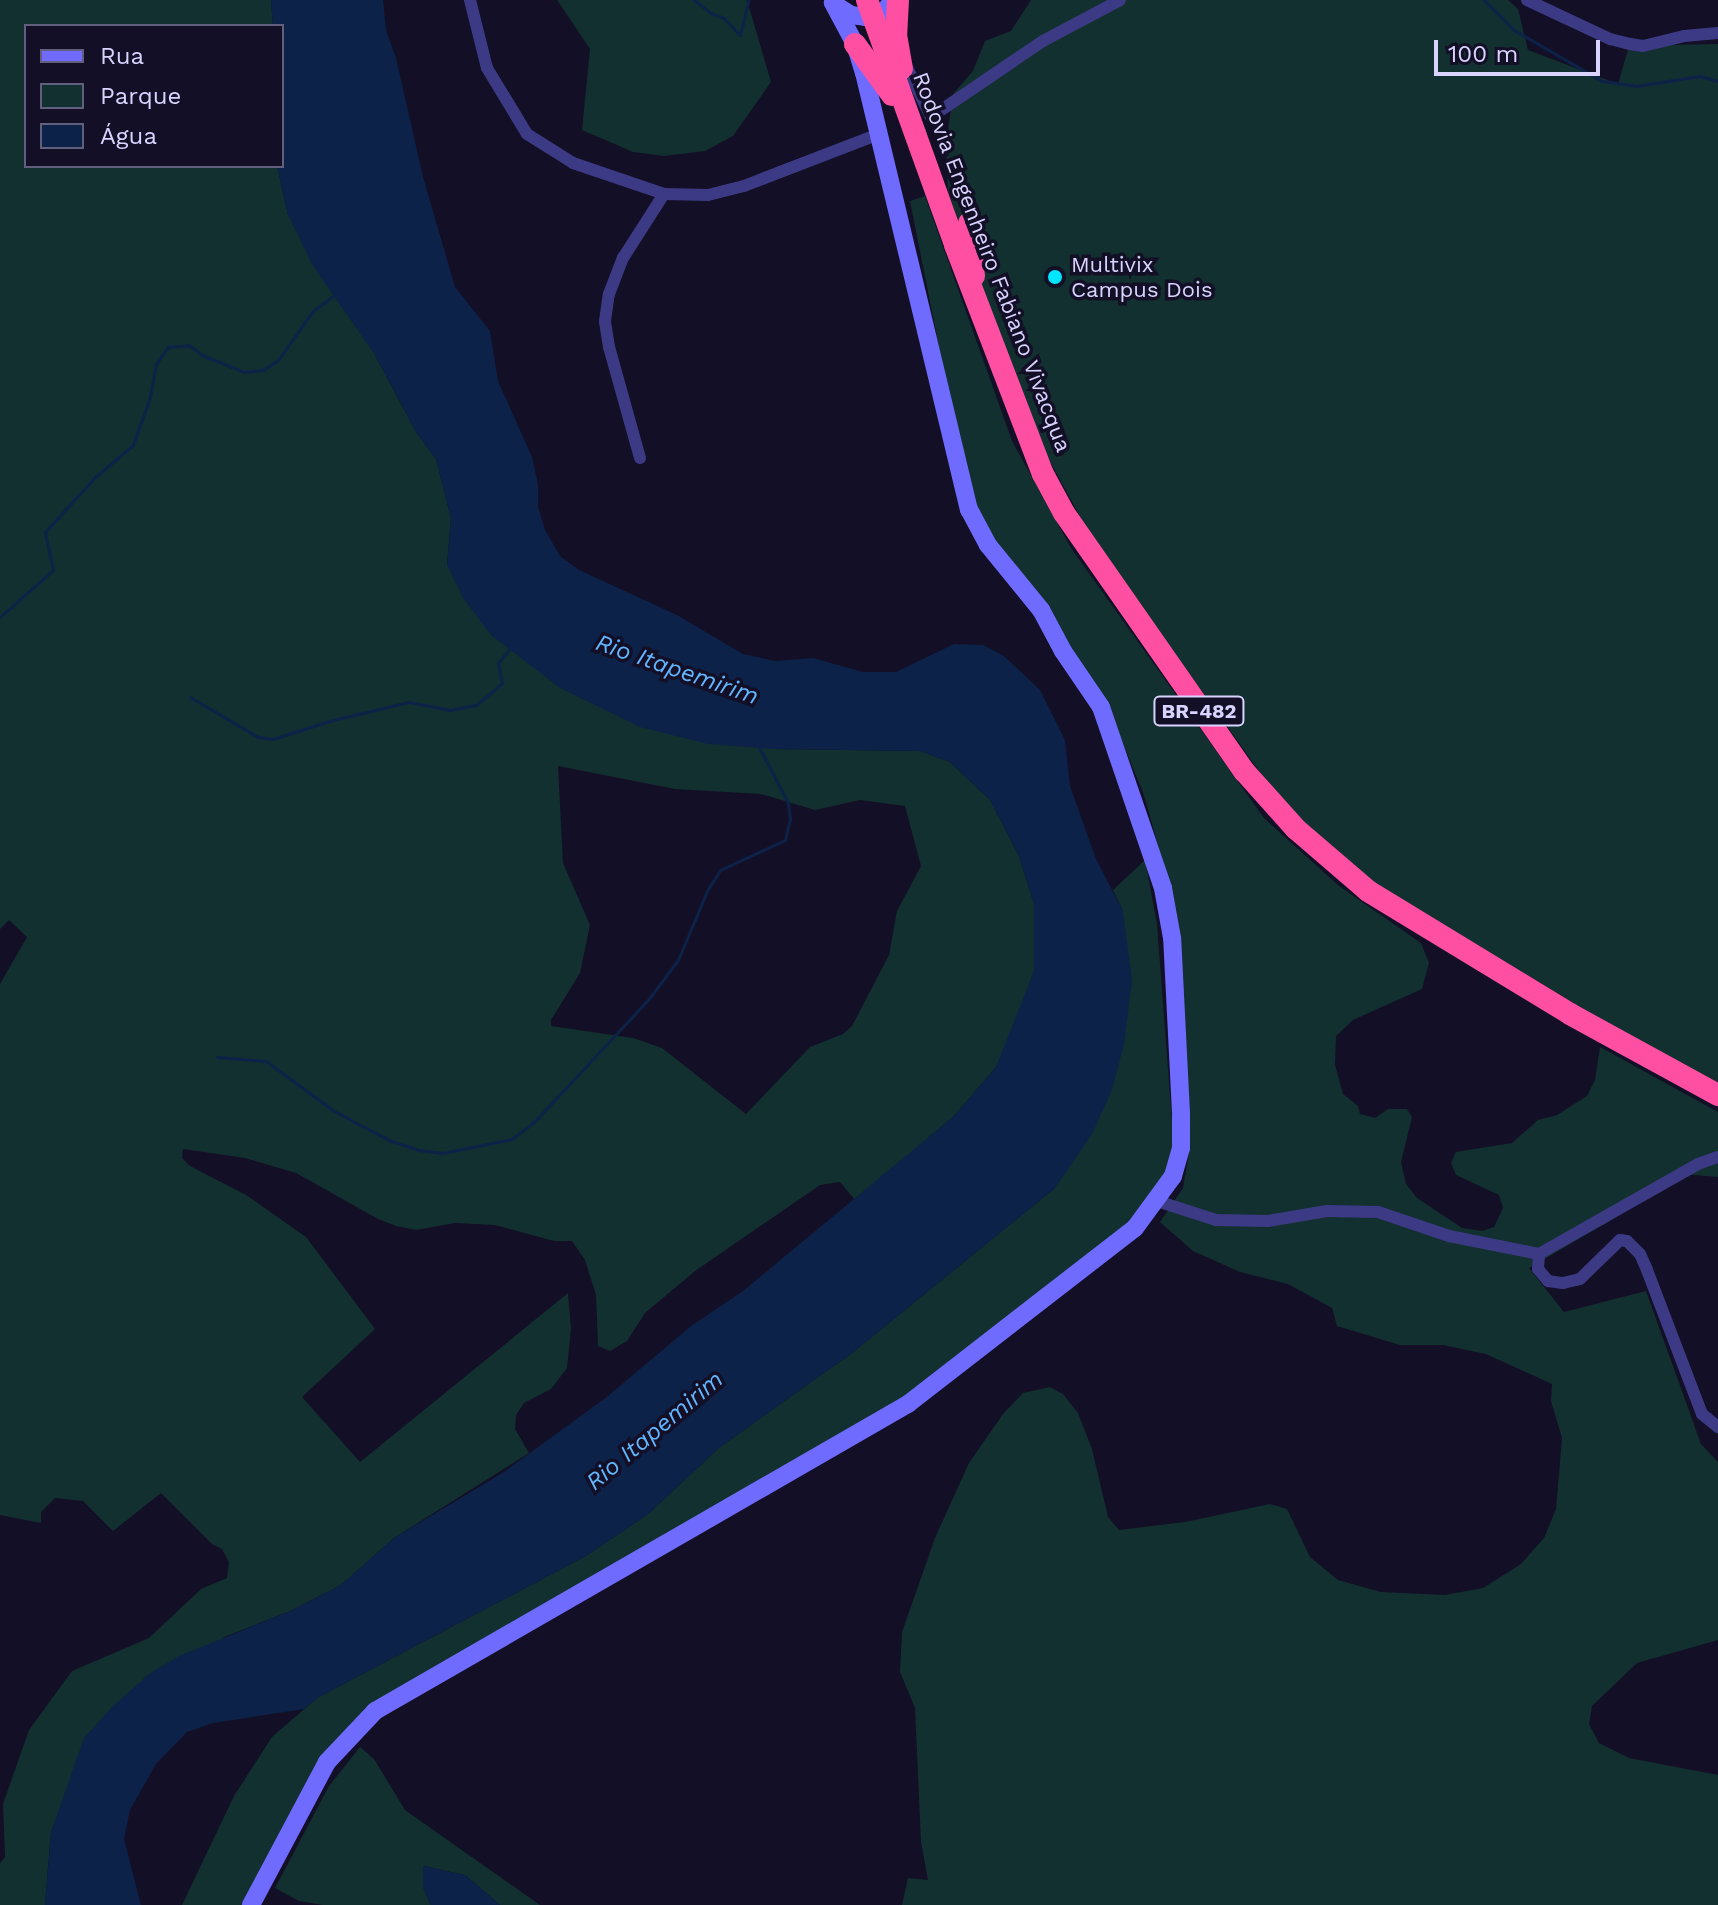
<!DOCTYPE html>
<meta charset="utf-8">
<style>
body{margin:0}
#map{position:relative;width:1718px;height:1905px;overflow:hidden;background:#130f26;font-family:"Work Sans",sans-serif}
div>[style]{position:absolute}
.green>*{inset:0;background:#12302f}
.water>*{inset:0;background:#0c2248}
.stream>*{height:3px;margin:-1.5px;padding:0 1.5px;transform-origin:1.5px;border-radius:1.5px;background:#0c2248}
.street>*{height:12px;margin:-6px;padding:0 6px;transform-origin:6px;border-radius:6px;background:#3d3a85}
.secondary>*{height:18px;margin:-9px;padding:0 9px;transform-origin:9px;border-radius:9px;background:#6f6bff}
.highway>*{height:22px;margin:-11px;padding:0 11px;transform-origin:11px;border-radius:11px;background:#ff4fa3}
.dots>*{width:22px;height:22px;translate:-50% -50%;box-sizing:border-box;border:4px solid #130f26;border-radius:50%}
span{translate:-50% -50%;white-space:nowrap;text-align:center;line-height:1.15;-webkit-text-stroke:7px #130f26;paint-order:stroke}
.shield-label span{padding:2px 6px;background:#130f26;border:2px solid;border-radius:6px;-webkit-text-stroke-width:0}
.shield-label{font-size:20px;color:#d9d4ff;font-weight:700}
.street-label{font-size:22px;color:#d9d4ff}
.poi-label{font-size:22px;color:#d9d4ff}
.left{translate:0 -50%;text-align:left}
.water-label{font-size:24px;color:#62b6ff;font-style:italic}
.legend{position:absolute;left:24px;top:24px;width:260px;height:144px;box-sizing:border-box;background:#130f26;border:2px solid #625e7d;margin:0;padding:10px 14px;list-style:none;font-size:24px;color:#d9d4ff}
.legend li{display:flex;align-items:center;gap:16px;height:40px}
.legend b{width:40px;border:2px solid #625e7d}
.scale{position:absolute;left:1434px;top:40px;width:166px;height:36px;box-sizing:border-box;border:4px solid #d9d4ff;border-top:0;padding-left:10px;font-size:24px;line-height:28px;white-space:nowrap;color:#d9d4ff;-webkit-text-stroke:6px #130f26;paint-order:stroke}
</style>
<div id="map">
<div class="green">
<div style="clip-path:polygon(evenodd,0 0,271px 0,273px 26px,26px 26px,26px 166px,277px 166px,288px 215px,375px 355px,416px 432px,436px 459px,451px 518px,447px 565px,774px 749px,920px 751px,950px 762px,990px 800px,1019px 856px,1034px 904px,1034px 971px,1014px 1027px,996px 1067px,954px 1116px,855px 1200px,840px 1182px,820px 1185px,695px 1271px,645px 1313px,627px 1341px,610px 1351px,598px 1346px,596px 1295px,585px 1260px,572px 1241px,554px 1241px,495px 1225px,455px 1223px,416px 1230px,396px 1226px,378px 1219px,296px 1173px,245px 1158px,183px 1149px,182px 1158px,190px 1166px,246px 1195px,306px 1237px,375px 1329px,302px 1397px,360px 1462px,568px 1293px,571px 1329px,567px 1368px,551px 1389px,524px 1403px,516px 1415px,515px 1429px,529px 1453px,394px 1538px,341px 1585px,290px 1611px,224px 1637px,51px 1831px,45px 1905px,0 1905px,0 1863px,5px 1857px,3px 1804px,29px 1730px,72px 1671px,149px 1638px,201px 1589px,227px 1578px,229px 1562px,222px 1549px,212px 1544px,161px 1493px,113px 1531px,83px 1501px,55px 1498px,41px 1512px,41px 1523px,0 1515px,0 984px,27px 937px,9px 920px,0 929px,0 0,558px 766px,675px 789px,761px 794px,815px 810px,860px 800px,905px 806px,921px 866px,897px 911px,889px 955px,852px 1026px,843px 1034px,810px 1047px,746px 1114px,662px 1048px,633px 1038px,551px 1026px,551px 1020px,580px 973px,590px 925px,563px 863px,558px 766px)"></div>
<div style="clip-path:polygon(557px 0,747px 0,771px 82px,733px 136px,705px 151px,664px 156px,633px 152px,582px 130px,590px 49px)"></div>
<div style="clip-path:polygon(1031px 0,1508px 0,1518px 9px,1528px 50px,1618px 84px,1629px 46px,1718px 44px,1718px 1086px,1665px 1058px,1371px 881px,1282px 803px,1090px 535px,1034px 432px,948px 192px,946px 143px,953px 94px,973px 71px,985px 41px,1011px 31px)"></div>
<div style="clip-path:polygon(925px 196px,1012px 441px,1071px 548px,1264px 818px,1339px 886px,1421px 943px,1429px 963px,1422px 989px,1353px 1020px,1336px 1036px,1335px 1065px,1343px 1094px,1358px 1106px,1360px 1114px,1375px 1118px,1388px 1109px,1407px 1109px,1412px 1117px,1401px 1162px,1406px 1184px,1417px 1198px,1462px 1228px,1482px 1231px,1494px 1227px,1503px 1208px,1499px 1195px,1456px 1175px,1451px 1163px,1456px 1152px,1512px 1143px,1538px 1120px,1557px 1115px,1587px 1096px,1595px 1080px,1600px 1047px,1718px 1112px,1718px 1177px,1670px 1173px,1615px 1218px,1529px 1268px,1564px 1312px,1646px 1291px,1701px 1444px,1718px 1462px,1718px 1640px,1637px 1663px,1592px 1706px,1589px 1724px,1599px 1743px,1629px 1758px,1718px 1775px,1718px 1905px,902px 1905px,908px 1878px,928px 1880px,921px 1842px,915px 1708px,900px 1672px,902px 1632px,935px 1538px,969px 1463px,1003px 1414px,1023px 1393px,1050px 1387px,1063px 1394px,1078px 1413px,1092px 1449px,1108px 1517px,1119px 1530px,1185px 1522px,1270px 1504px,1287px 1509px,1310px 1557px,1338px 1580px,1381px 1592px,1445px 1595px,1483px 1588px,1521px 1564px,1544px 1538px,1556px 1509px,1562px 1438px,1551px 1401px,1552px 1384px,1486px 1354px,1443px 1345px,1400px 1345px,1337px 1326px,1332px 1308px,1288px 1284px,1240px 1272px,1193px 1251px,1160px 1222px,1183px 1188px,1190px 1147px,1165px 871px,1144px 795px,1114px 722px,990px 537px,966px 483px,910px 201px)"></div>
<div style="clip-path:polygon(1145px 860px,1157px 924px,1174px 1148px,1156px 1202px,908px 1397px,352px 1731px,248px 1905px,182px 1905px,234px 1796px,272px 1737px,317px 1698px,586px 1556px,647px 1515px,720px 1447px,852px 1353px,1055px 1188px,1123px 911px,1113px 890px)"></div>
<div style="clip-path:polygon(360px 1747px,374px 1759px,405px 1810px,540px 1905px,500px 1905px,465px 1875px,423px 1866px,423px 1887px,431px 1905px,323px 1905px,299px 1901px,275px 1888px,329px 1786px)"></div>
</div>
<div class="water">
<div style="clip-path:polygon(271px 0,383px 0,386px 30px,396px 58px,423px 177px,455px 287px,490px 331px,498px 381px,532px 457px,538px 484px,538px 507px,545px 530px,560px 556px,579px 570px,677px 615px,743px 654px,775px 661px,813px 658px,863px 672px,896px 672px,954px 644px,983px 645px,1004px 656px,1040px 690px,1065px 740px,1070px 786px,1096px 859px,1123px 911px,1132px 981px,1124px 1044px,1112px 1090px,1092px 1134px,1055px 1188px,852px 1353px,720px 1447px,647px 1515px,586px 1556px,317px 1698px,304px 1709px,213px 1723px,187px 1732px,156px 1764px,130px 1810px,124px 1839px,141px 1905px,45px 1905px,51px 1832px,84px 1738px,113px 1706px,149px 1674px,179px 1656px,290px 1611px,341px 1585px,394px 1538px,504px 1472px,608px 1396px,691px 1326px,743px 1291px,954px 1116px,996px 1067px,1034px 971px,1034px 904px,1019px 856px,990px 800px,950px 762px,920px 751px,774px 749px,708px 744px,640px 727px,560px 688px,491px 635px,463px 598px,447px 565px,451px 518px,436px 459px,416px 432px,375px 355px,313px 266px,288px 215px,277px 166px,282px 166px,282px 26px,273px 26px)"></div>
<div style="clip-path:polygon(423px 1866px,465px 1875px,500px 1905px,431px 1905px,423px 1887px)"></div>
</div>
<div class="stream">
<div style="left:694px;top:0;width:21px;rotate:37deg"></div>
<div style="left:711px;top:13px;width:14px;rotate:21deg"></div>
<div style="left:724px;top:18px;width:23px;rotate:47deg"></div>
<div style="left:740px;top:35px;width:36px;rotate:-76deg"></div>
<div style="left:1484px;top:0;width:42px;rotate:45deg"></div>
<div style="left:1514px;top:30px;width:102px;rotate:30.1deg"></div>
<div style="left:1602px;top:81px;width:34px;rotate:8deg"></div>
<div style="left:1636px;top:86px;width:65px;rotate:-8.9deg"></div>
<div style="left:1700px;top:76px;width:19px;rotate:16deg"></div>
<div style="left:0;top:617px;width:71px;rotate:-41.6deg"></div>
<div style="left:53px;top:570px;width:39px;rotate:-102deg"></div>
<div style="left:45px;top:532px;width:74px;rotate:-47.7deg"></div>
<div style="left:95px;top:477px;width:50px;rotate:-40.1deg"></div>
<div style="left:133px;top:445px;width:51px;rotate:-70.5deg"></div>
<div style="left:150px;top:397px;width:34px;rotate:-80deg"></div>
<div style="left:156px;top:364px;width:21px;rotate:-55deg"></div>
<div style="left:168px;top:347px;width:21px;rotate:-5deg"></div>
<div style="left:189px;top:345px;width:16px;rotate:38deg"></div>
<div style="left:202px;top:355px;width:45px;rotate:22deg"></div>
<div style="left:244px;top:372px;width:19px;rotate:-6deg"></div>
<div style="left:263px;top:370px;width:18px;rotate:-34deg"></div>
<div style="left:278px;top:360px;width:60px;rotate:-54.5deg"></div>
<div style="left:313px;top:311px;width:26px;rotate:-37deg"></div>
<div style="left:190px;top:697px;width:79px;rotate:30.5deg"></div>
<div style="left:258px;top:737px;width:15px;rotate:8deg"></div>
<div style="left:273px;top:739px;width:59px;rotate:-17.8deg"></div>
<div style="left:329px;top:721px;width:82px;rotate:-13.4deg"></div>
<div style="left:409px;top:702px;width:42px;rotate:11deg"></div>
<div style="left:450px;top:710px;width:26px;rotate:-11deg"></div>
<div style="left:476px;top:705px;width:34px;rotate:-40deg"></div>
<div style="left:502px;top:683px;width:20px;rotate:-101deg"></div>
<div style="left:498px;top:663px;width:21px;rotate:-51deg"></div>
<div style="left:217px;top:1057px;width:49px;rotate:4.7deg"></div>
<div style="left:266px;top:1061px;width:84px;rotate:36.3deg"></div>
<div style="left:334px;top:1111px;width:64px;rotate:27.8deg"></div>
<div style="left:391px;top:1141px;width:28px;rotate:18deg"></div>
<div style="left:418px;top:1150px;width:25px;rotate:7deg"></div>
<div style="left:443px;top:1153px;width:70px;rotate:-11.5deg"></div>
<div style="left:512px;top:1139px;width:29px;rotate:-38deg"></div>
<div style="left:535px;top:1121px;width:166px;rotate:-47deg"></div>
<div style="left:648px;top:1000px;width:50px;rotate:-53.1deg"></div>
<div style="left:678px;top:960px;width:75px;rotate:-67.2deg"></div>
<div style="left:707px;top:891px;width:25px;rotate:-58deg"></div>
<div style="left:720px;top:870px;width:72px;rotate:-24.8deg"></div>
<div style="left:785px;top:840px;width:22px;rotate:-77deg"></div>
<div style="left:790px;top:819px;width:16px;rotate:-97deg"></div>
<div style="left:788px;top:803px;width:63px;rotate:-117.4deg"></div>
</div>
<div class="street">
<div style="left:470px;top:0;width:70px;rotate:76deg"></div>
<div style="left:487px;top:68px;width:77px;rotate:58.8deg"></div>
<div style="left:527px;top:134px;width:54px;rotate:32.2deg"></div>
<div style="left:573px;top:163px;width:96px;rotate:18.8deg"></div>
<div style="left:664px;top:194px;width:44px;rotate:1.3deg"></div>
<div style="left:708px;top:195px;width:37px;rotate:-14deg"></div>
<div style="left:744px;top:186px;width:145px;rotate:-21.1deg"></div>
<div style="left:1527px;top:0;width:92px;rotate:25.2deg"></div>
<div style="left:1610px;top:39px;width:21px;rotate:14deg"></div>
<div style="left:1630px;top:44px;width:13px;rotate:9deg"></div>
<div style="left:1643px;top:46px;width:42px;rotate:-13.7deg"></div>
<div style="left:1684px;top:36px;width:34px;rotate:-5deg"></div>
<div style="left:904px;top:61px;width:62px;rotate:64.3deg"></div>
<div style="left:931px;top:117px;width:135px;rotate:-34.2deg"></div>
<div style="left:1043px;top:41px;width:87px;rotate:-28deg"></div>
<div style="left:640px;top:458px;width:115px;rotate:-105.6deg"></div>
<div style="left:609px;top:347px;width:26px;rotate:-99deg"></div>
<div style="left:605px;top:321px;width:27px;rotate:-82deg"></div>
<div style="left:609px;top:294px;width:39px;rotate:-69deg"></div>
<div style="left:623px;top:258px;width:76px;rotate:-57.4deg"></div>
<div style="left:1718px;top:1157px;width:21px;rotate:161deg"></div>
<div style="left:1698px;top:1164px;width:183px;rotate:150.5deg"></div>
<div style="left:1539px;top:1254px;width:15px;rotate:94deg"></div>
<div style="left:1538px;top:1269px;width:16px;rotate:50deg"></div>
<div style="left:1548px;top:1281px;width:15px;rotate:8deg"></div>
<div style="left:1563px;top:1283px;width:17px;rotate:-13deg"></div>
<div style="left:1580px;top:1279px;width:56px;rotate:-44.3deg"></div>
<div style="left:1620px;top:1240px;width:7px;rotate:8deg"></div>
<div style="left:1627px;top:1241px;width:18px;rotate:45deg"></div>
<div style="left:1640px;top:1254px;width:17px;rotate:66deg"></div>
<div style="left:1647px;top:1270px;width:154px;rotate:69.1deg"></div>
<div style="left:1702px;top:1414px;width:21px;rotate:39deg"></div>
<div style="left:1157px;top:1201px;width:62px;rotate:17.9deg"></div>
<div style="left:1216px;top:1220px;width:52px;rotate:1.1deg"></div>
<div style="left:1268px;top:1221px;width:60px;rotate:-9.6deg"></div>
<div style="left:1327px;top:1211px;width:51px;rotate:1.1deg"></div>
<div style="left:1378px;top:1212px;width:75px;rotate:18.7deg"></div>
<div style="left:1449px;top:1236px;width:92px;rotate:11.3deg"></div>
</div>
<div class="secondary">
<div style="left:834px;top:4px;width:20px;rotate:33deg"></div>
<div style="left:851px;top:15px;width:14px;rotate:8deg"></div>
<div style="left:865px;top:17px;width:21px;rotate:-19deg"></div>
<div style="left:885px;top:10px;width:13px;rotate:-48deg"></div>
<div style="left:251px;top:1905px;width:162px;rotate:-62deg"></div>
<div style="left:327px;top:1762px;width:70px;rotate:-46.7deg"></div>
<div style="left:375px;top:1711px;width:615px;rotate:-29.94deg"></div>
<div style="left:908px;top:1404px;width:287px;rotate:-37.8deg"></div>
<div style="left:1135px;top:1228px;width:64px;rotate:-53.8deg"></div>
<div style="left:1173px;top:1176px;width:29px;rotate:-74deg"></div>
<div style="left:1181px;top:1148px;width:35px;rotate:-90deg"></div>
<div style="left:1181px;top:1113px;width:175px;rotate:-92.9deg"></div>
<div style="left:1172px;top:938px;width:51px;rotate:-100.2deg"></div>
<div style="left:1163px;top:888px;width:191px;rotate:-108.9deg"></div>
<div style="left:1101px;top:707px;width:68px;rotate:-124.2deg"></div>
<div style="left:1063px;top:651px;width:47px;rotate:-118.2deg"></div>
<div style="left:1041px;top:610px;width:84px;rotate:-129.2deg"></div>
<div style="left:988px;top:545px;width:40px;rotate:-118deg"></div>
<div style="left:969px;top:510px;width:449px;rotate:-103.5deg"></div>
<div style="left:864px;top:73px;width:30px;rotate:-107deg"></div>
<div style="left:855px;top:44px;width:47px;rotate:-118.2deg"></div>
</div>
<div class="highway">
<div style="left:867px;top:0;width:260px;rotate:70.2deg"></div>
<div style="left:955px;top:245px;width:245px;rotate:69deg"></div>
<div style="left:1043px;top:474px;width:44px;rotate:61.7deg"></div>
<div style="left:1064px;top:513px;width:315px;rotate:55.1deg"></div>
<div style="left:1244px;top:771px;width:78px;rotate:48.1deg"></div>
<div style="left:1296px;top:829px;width:95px;rotate:40.7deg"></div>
<div style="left:1368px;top:891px;width:237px;rotate:31.3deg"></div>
<div style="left:1570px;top:1014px;width:169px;rotate:28.7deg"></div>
<div style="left:898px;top:0;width:35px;rotate:93deg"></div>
<div style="left:896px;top:35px;width:34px;rotate:80deg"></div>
<div style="left:855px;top:44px;width:63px;rotate:54deg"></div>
<div style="left:969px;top:223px;width:53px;rotate:84.6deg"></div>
</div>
<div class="dots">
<div style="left:1055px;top:277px;background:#00e5ff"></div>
</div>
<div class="shield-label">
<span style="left:1199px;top:711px">BR-482</span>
</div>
<div class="street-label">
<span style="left:992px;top:262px;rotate:69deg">Rodovia Engenheiro Fabiano Vivacqua</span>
</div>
<div class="poi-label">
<span class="left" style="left:1071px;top:277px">Multivix<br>Campus Dois</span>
</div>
<div class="water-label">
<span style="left:677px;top:670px;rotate:19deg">Rio Itapemirim</span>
<span style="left:655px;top:1431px;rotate:-40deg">Rio Itapemirim</span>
</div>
<ul class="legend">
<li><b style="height:10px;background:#6f6bff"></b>Rua</li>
<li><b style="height:22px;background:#12302f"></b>Parque</li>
<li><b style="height:22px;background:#0c2248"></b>Água</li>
</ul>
<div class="scale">100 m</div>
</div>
